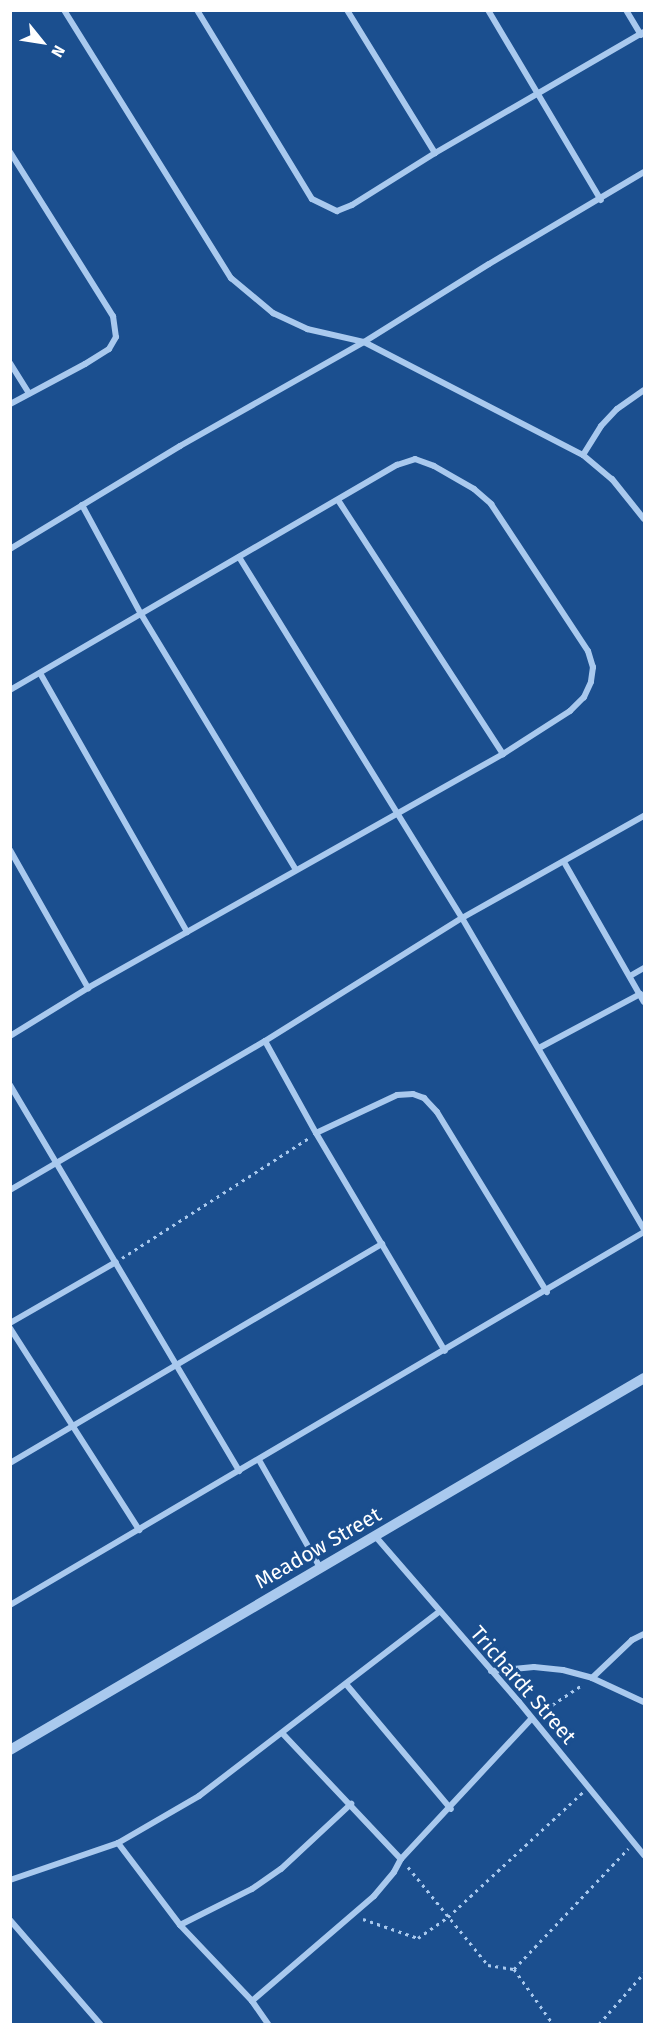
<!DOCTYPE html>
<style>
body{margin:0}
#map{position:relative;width:655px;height:2035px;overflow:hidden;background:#1b4f8f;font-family:"Fira Sans",sans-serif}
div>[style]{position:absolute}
.path>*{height:3px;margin-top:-1.5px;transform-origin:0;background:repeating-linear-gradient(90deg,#a9c9ee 0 3px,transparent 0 7.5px)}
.minor>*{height:6px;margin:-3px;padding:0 3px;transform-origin:3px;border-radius:3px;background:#a9c9ee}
.tertiary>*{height:10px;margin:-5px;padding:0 5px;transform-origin:5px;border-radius:5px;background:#a9c9ee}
span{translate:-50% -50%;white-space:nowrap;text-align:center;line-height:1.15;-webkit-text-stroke:6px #1b4f8f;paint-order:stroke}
.street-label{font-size:21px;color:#fff}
.frame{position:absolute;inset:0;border:12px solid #fff;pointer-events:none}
.north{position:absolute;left:12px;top:12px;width:60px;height:60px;-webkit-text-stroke:4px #1b4f8f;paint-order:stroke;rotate:120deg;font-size:16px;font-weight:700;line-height:24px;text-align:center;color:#fff}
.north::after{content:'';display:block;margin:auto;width:21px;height:27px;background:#fff;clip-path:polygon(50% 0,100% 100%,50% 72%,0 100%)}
</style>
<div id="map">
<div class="path">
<div style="left:122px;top:1258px;width:222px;rotate:-32.7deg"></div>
<div style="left:540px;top:1713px;width:50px;rotate:-33.7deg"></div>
<div style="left:408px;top:1867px;width:127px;rotate:50.8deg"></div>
<div style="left:488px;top:1965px;width:26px;rotate:9deg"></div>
<div style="left:514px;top:1969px;width:67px;rotate:54.7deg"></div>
<div style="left:363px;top:1919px;width:58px;rotate:19.1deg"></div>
<div style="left:418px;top:1938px;width:37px;rotate:-35deg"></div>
<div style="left:448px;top:1917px;width:184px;rotate:-42.8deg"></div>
<div style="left:514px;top:1969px;width:166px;rotate:-46.5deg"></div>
<div style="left:599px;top:2024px;width:68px;rotate:-48.6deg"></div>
</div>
<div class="minor">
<div style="left:64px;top:10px;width:316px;rotate:58.1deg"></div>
<div style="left:231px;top:278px;width:55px;rotate:39.8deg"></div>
<div style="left:273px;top:313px;width:38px;rotate:25deg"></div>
<div style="left:307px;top:329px;width:58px;rotate:12.8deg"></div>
<div style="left:364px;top:342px;width:246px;rotate:27.3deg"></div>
<div style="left:583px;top:455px;width:38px;rotate:40deg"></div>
<div style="left:612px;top:479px;width:51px;rotate:51.3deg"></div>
<div style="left:197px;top:10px;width:221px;rotate:58.7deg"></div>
<div style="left:312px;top:199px;width:28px;rotate:26deg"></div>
<div style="left:337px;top:211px;width:16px;rotate:-22deg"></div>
<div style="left:352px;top:205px;width:98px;rotate:-32.1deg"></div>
<div style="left:435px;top:153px;width:241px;rotate:-30.1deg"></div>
<div style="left:347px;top:10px;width:168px;rotate:58.4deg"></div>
<div style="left:488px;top:10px;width:221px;rotate:59.3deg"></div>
<div style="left:626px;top:10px;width:29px;rotate:59deg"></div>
<div style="left:10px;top:152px;width:194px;rotate:57.9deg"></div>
<div style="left:113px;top:316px;width:21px;rotate:82deg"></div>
<div style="left:116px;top:337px;width:14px;rotate:120deg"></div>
<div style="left:109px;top:349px;width:28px;rotate:148deg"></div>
<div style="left:85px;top:364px;width:85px;rotate:151.9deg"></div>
<div style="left:10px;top:363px;width:36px;rotate:58deg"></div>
<div style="left:583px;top:455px;width:34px;rotate:-58deg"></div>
<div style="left:601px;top:426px;width:23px;rotate:-47deg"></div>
<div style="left:617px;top:409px;width:33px;rotate:-35deg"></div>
<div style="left:338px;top:500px;width:303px;rotate:57deg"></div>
<div style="left:82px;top:505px;width:124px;rotate:61.6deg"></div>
<div style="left:141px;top:614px;width:299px;rotate:58.8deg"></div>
<div style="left:10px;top:549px;width:199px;rotate:-31.2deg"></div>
<div style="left:180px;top:446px;width:211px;rotate:-29.5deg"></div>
<div style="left:364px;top:342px;width:147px;rotate:-32deg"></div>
<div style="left:489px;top:264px;width:180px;rotate:-30.7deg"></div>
<div style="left:239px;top:557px;width:424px;rotate:58.3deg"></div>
<div style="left:462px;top:918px;width:360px;rotate:59.7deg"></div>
<div style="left:40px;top:673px;width:298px;rotate:60.4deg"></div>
<div style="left:10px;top:690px;width:448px;rotate:-30.2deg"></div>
<div style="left:397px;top:465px;width:19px;rotate:-18deg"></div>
<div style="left:415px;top:459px;width:20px;rotate:20deg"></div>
<div style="left:434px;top:466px;width:46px;rotate:29.9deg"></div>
<div style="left:474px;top:489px;width:23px;rotate:41deg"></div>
<div style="left:491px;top:504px;width:176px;rotate:56.6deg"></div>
<div style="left:588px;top:651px;width:17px;rotate:73deg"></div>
<div style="left:593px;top:667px;width:15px;rotate:98deg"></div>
<div style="left:591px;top:682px;width:17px;rotate:115deg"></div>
<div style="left:584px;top:697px;width:20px;rotate:135deg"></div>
<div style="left:570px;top:711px;width:80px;rotate:147.3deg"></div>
<div style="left:503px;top:754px;width:476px;rotate:150.6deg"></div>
<div style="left:88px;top:988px;width:92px;rotate:148.4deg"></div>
<div style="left:10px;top:850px;width:159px;rotate:60.5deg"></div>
<div style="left:564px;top:862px;width:161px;rotate:60.3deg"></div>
<div style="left:630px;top:976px;width:16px;rotate:-30deg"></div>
<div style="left:265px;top:1041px;width:105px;rotate:61deg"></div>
<div style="left:316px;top:1133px;width:253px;rotate:59.4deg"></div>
<div style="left:539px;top:1048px;width:115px;rotate:-28.1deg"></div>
<div style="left:10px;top:1085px;width:449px;rotate:59.3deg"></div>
<div style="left:316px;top:1133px;width:89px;rotate:-25.1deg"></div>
<div style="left:397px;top:1095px;width:16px;rotate:-4deg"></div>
<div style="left:413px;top:1094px;width:12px;rotate:20deg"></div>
<div style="left:424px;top:1098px;width:19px;rotate:47deg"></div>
<div style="left:437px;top:1112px;width:211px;rotate:58.6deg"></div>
<div style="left:10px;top:1190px;width:295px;rotate:-30.3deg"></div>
<div style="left:265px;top:1041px;width:232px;rotate:-32deg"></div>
<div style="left:462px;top:918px;width:209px;rotate:-29.3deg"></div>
<div style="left:10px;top:1323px;width:122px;rotate:-29.9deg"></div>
<div style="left:10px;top:1328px;width:240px;rotate:57.4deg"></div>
<div style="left:259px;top:1460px;width:125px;rotate:60.4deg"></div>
<div style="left:10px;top:1463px;width:432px;rotate:-30.5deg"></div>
<div style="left:376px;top:1537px;width:218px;rotate:49.1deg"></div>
<div style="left:519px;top:1702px;width:198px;rotate:50.8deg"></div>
<div style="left:10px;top:1605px;width:736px;rotate:-30.47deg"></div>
<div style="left:491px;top:1671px;width:43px;rotate:-5.3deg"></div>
<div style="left:534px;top:1667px;width:29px;rotate:6deg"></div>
<div style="left:563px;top:1670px;width:30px;rotate:15deg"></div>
<div style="left:592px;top:1678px;width:57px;rotate:24.8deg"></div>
<div style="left:592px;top:1678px;width:55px;rotate:-43.5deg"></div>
<div style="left:632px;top:1640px;width:13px;rotate:-27deg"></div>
<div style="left:346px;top:1684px;width:163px;rotate:50deg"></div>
<div style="left:283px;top:1734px;width:172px;rotate:46.7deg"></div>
<div style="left:118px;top:1843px;width:103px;rotate:52.9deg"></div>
<div style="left:180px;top:1925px;width:105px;rotate:46.5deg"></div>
<div style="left:252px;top:2001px;width:28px;rotate:55deg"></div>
<div style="left:10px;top:1880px;width:114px;rotate:-18.9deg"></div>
<div style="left:118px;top:1843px;width:94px;rotate:-30.1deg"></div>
<div style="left:199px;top:1796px;width:302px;rotate:-37.5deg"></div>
<div style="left:10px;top:1920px;width:138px;rotate:49.1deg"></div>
<div style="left:180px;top:1925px;width:80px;rotate:-26.6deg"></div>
<div style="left:252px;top:1889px;width:35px;rotate:-35deg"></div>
<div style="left:281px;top:1869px;width:96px;rotate:-42.9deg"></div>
<div style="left:252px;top:2001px;width:161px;rotate:-40.7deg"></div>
<div style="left:374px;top:1896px;width:31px;rotate:-50deg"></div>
<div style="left:394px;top:1872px;width:15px;rotate:-62deg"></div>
<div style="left:401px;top:1859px;width:191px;rotate:-47.1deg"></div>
</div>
<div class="tertiary">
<div style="left:10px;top:1750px;width:735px;rotate:-30.4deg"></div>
</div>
<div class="street-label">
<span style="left:318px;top:1548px;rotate:-30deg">Meadow Street</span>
<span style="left:523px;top:1685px;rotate:49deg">Trichardt Street</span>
</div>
<div class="frame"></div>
<div class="north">N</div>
</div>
